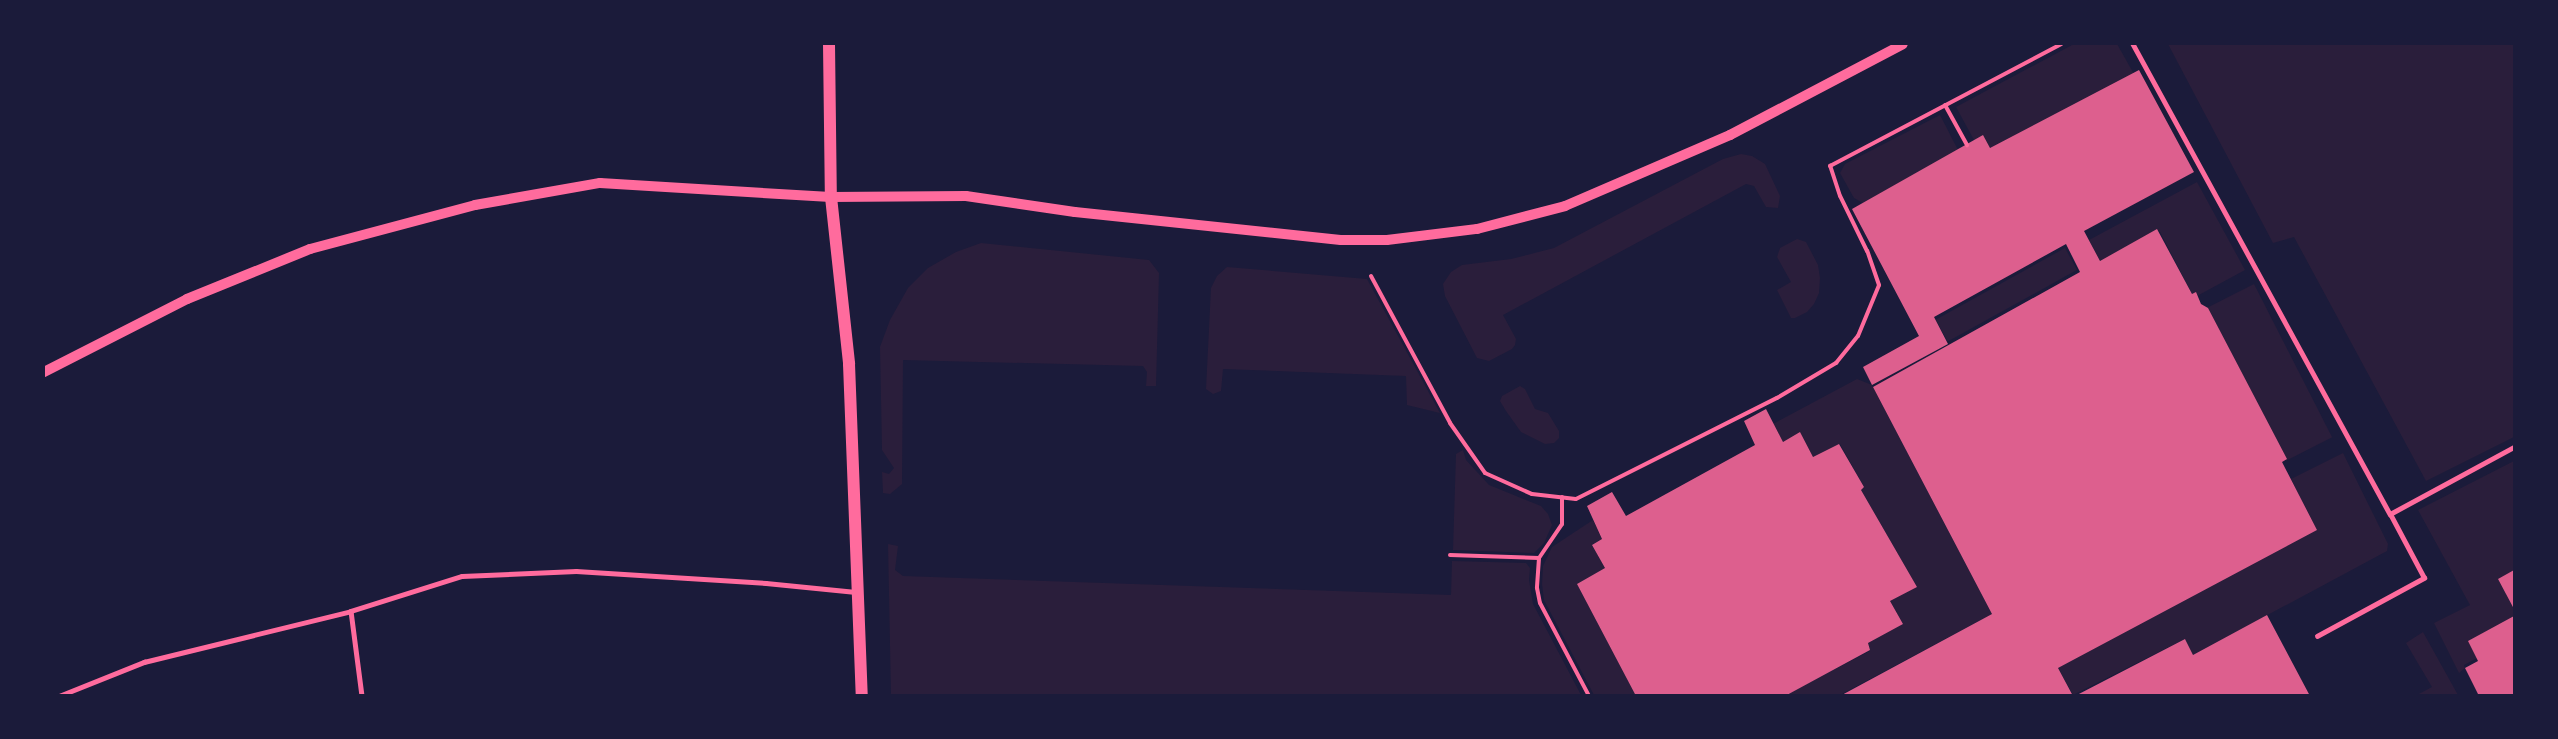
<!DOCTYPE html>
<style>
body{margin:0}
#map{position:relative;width:2558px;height:739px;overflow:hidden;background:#1b1b3a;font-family:Rubik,sans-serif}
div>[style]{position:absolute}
.green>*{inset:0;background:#2a1e3b;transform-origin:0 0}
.building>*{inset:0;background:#dd5f8e}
.path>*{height:4px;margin:-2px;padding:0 2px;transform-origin:2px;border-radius:2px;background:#ff6b9d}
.service>*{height:4.5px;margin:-2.25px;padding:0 2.25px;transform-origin:2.25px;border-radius:2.25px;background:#ff6b9d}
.tertiary>*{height:10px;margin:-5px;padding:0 5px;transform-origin:5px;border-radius:5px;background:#ff6b9d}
.secondary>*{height:12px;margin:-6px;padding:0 6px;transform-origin:6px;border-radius:6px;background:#ff6b9d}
span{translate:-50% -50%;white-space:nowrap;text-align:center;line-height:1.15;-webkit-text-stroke:6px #1b1b3a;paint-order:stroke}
.frame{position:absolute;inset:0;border:45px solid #1b1b3a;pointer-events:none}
</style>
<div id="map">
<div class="green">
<div style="clip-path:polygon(2074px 44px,2117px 44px,2134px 74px,1990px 148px,1974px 140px,1956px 107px)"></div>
<div style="clip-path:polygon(2168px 44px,2514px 44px,2514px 437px,2426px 481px,2294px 237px,2273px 243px)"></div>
<div style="clip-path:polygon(1940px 115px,1958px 150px,1863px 203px,1854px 198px,1840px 173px,1845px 164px)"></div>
<div style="clip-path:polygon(1741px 154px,1752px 156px,1765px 164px,1780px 196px,1778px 208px,1766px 207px,1754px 186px,1746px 184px,1503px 315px,1516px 339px,1515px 345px,1512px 349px,1489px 361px,1477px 358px,1445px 296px,1443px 284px,1451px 272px,1462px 265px,1511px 259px,1554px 248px,1723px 159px)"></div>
<div style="clip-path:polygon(2197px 182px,2245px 270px,2197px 296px,2192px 294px,2159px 230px,2100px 261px,2089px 240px)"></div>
<div style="clip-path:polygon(1797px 239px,1806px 242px,1818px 265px,1820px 278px,1819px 293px,1814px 304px,1807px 312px,1795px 318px,1791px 318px,1777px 290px,1791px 282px,1777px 257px,1780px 248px)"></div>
<div style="clip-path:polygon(981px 243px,1149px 260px,1159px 273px,1156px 386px,1146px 386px,1147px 372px,1143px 366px,903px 360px,902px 484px,890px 494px,883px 493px,882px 472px,889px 474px,894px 468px,882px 450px,880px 347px,890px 320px,908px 288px,928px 268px,956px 252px)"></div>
<div style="left:2065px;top:248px;width:25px;height:148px;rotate:61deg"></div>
<div style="clip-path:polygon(1227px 267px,1367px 279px,1440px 413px,1407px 405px,1406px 376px,1223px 369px,1221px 391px,1213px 394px,1206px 389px,1211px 288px,1217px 276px)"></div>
<div style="left:2254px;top:284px;width:172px;height:52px;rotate:63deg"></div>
<div style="clip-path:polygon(1857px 379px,1872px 385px,1992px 614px,1840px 695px,1785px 695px,1870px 651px,1868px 643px,1903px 624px,1890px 601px,1917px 587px,1861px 490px,1864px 487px,1840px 444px,1813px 457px,1800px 433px,1783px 442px,1773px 424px)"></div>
<div style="clip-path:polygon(1520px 386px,1525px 389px,1535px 409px,1548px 413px,1559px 431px,1559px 438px,1554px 443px,1545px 444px,1521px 432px,1506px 411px,1500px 401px,1502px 396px)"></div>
<div style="clip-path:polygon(1463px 450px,1466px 460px,1489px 485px,1541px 506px,1548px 514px,1552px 525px,1544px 543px,1534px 553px,1453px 550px,1456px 454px)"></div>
<div style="clip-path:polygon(2343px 453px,2388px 544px,2387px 551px,2193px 655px,2185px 639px,2073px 695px,2058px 668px,2317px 530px,2291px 479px)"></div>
<div style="clip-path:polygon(2514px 461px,2514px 570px,2498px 579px,2514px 609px,2514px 616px,2469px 641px,2477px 658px,2464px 665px,2465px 668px,2459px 673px,2434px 623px,2470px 605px,2418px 510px)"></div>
<div style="clip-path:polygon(1593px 520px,1602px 539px,1592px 545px,1605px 568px,1577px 584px,1636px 695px,1594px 695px,1544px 600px,1542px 584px,1543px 566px,1552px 547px)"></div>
<div style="clip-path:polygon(888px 544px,898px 546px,895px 570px,903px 576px,1451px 595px,1452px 561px,1526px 563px,1530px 568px,1529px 580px,1533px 604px,1581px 695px,891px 695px)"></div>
<div style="clip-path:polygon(2423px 632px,2458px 695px,2417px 695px,2432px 687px,2406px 643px)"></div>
</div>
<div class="building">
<div style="clip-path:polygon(2139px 70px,2194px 172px,2084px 231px,2100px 261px,2157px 229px,2192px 294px,2196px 292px,2201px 304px,2208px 308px,2287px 459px,2282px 462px,2317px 530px,2058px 668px,2073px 696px,1840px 696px,1992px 614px,1873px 387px,2080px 272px,2066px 244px,1934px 317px,1948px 344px,1872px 385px,1863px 367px,1919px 336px,1852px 209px,1983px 135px,1990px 148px)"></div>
<div style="clip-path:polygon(1766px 409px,1783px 442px,1800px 432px,1813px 457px,1839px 444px,1864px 487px,1861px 490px,1917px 587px,1890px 601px,1903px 624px,1868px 643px,1870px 650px,1785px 696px,1636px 696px,1577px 584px,1605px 568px,1592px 545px,1602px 539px,1587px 506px,1612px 492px,1626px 516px,1755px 445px,1744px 421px)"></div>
<div style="clip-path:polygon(2514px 570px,2514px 609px,2498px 579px)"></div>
<div style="clip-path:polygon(2267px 615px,2310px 696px,2075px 696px,2185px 639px,2193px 655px)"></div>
<div style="clip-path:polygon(2514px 616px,2514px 696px,2479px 696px,2465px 668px,2478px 661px,2468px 641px)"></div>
</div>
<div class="path">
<div style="left:1945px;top:105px;width:46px;rotate:61.2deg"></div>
<div style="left:1371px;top:276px;width:167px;rotate:61.7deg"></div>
<div style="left:1450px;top:423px;width:61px;rotate:55deg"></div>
<div style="left:1485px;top:473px;width:51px;rotate:24.1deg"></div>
<div style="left:1532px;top:494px;width:44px;rotate:6.5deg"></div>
<div style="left:1576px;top:499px;width:225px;rotate:-26.7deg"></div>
<div style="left:1777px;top:398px;width:69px;rotate:-30.7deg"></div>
<div style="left:1836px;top:363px;width:35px;rotate:-51deg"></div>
<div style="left:1858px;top:336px;width:55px;rotate:-67.6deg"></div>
<div style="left:1879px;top:285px;width:36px;rotate:-109deg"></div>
<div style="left:1867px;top:251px;width:61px;rotate:-116.1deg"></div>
<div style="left:1840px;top:196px;width:32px;rotate:-108deg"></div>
<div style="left:1830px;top:166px;width:261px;rotate:-27.8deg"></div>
<div style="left:1450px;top:555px;width:89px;rotate:1.9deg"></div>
<div style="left:1539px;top:558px;width:41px;rotate:-55.9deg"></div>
<div style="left:1562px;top:524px;width:27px;rotate:-90deg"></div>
<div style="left:1539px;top:558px;width:30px;rotate:94deg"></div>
<div style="left:1537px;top:588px;width:15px;rotate:79deg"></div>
<div style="left:1540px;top:603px;width:105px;rotate:62.2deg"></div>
</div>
<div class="service">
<div style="left:2133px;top:44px;width:536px;rotate:61.33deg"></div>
<div style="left:2390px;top:514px;width:141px;rotate:-28.4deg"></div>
<div style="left:351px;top:611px;width:86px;rotate:82.6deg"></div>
<div style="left:2317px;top:636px;width:122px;rotate:-28.5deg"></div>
<div style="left:2424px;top:578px;width:72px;rotate:-118deg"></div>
<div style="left:59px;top:696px;width:92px;rotate:-21.8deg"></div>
<div style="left:144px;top:662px;width:213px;rotate:-13.8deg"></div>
<div style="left:351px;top:611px;width:116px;rotate:-17.5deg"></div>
<div style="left:462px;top:576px;width:114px;rotate:-2.5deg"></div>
<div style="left:576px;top:571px;width:190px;rotate:3.6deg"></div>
<div style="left:766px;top:583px;width:90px;rotate:5.7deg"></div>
</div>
<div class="tertiary">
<div style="left:44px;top:372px;width:161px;rotate:-27deg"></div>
<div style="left:187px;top:299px;width:133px;rotate:-22.1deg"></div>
<div style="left:310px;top:249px;width:171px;rotate:-14.9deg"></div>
<div style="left:475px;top:205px;width:127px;rotate:-10deg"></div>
<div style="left:600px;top:183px;width:231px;rotate:3.5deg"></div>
<div style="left:831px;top:197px;width:135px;rotate:-0.4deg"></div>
<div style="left:966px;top:196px;width:110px;rotate:8.4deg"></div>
<div style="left:1075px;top:212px;width:267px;rotate:6deg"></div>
<div style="left:1341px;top:240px;width:46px"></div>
<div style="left:1387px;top:240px;width:91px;rotate:-7deg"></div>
<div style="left:1477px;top:229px;width:91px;rotate:-14.6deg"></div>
<div style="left:1565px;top:206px;width:180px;rotate:-23.3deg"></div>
<div style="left:1730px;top:135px;width:195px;rotate:-27.7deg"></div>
</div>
<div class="secondary">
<div style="left:829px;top:44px;width:153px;rotate:89.3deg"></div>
<div style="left:831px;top:197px;width:168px;rotate:83.8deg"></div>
<div style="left:849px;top:364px;width:332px;rotate:87.8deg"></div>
</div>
<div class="frame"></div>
</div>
